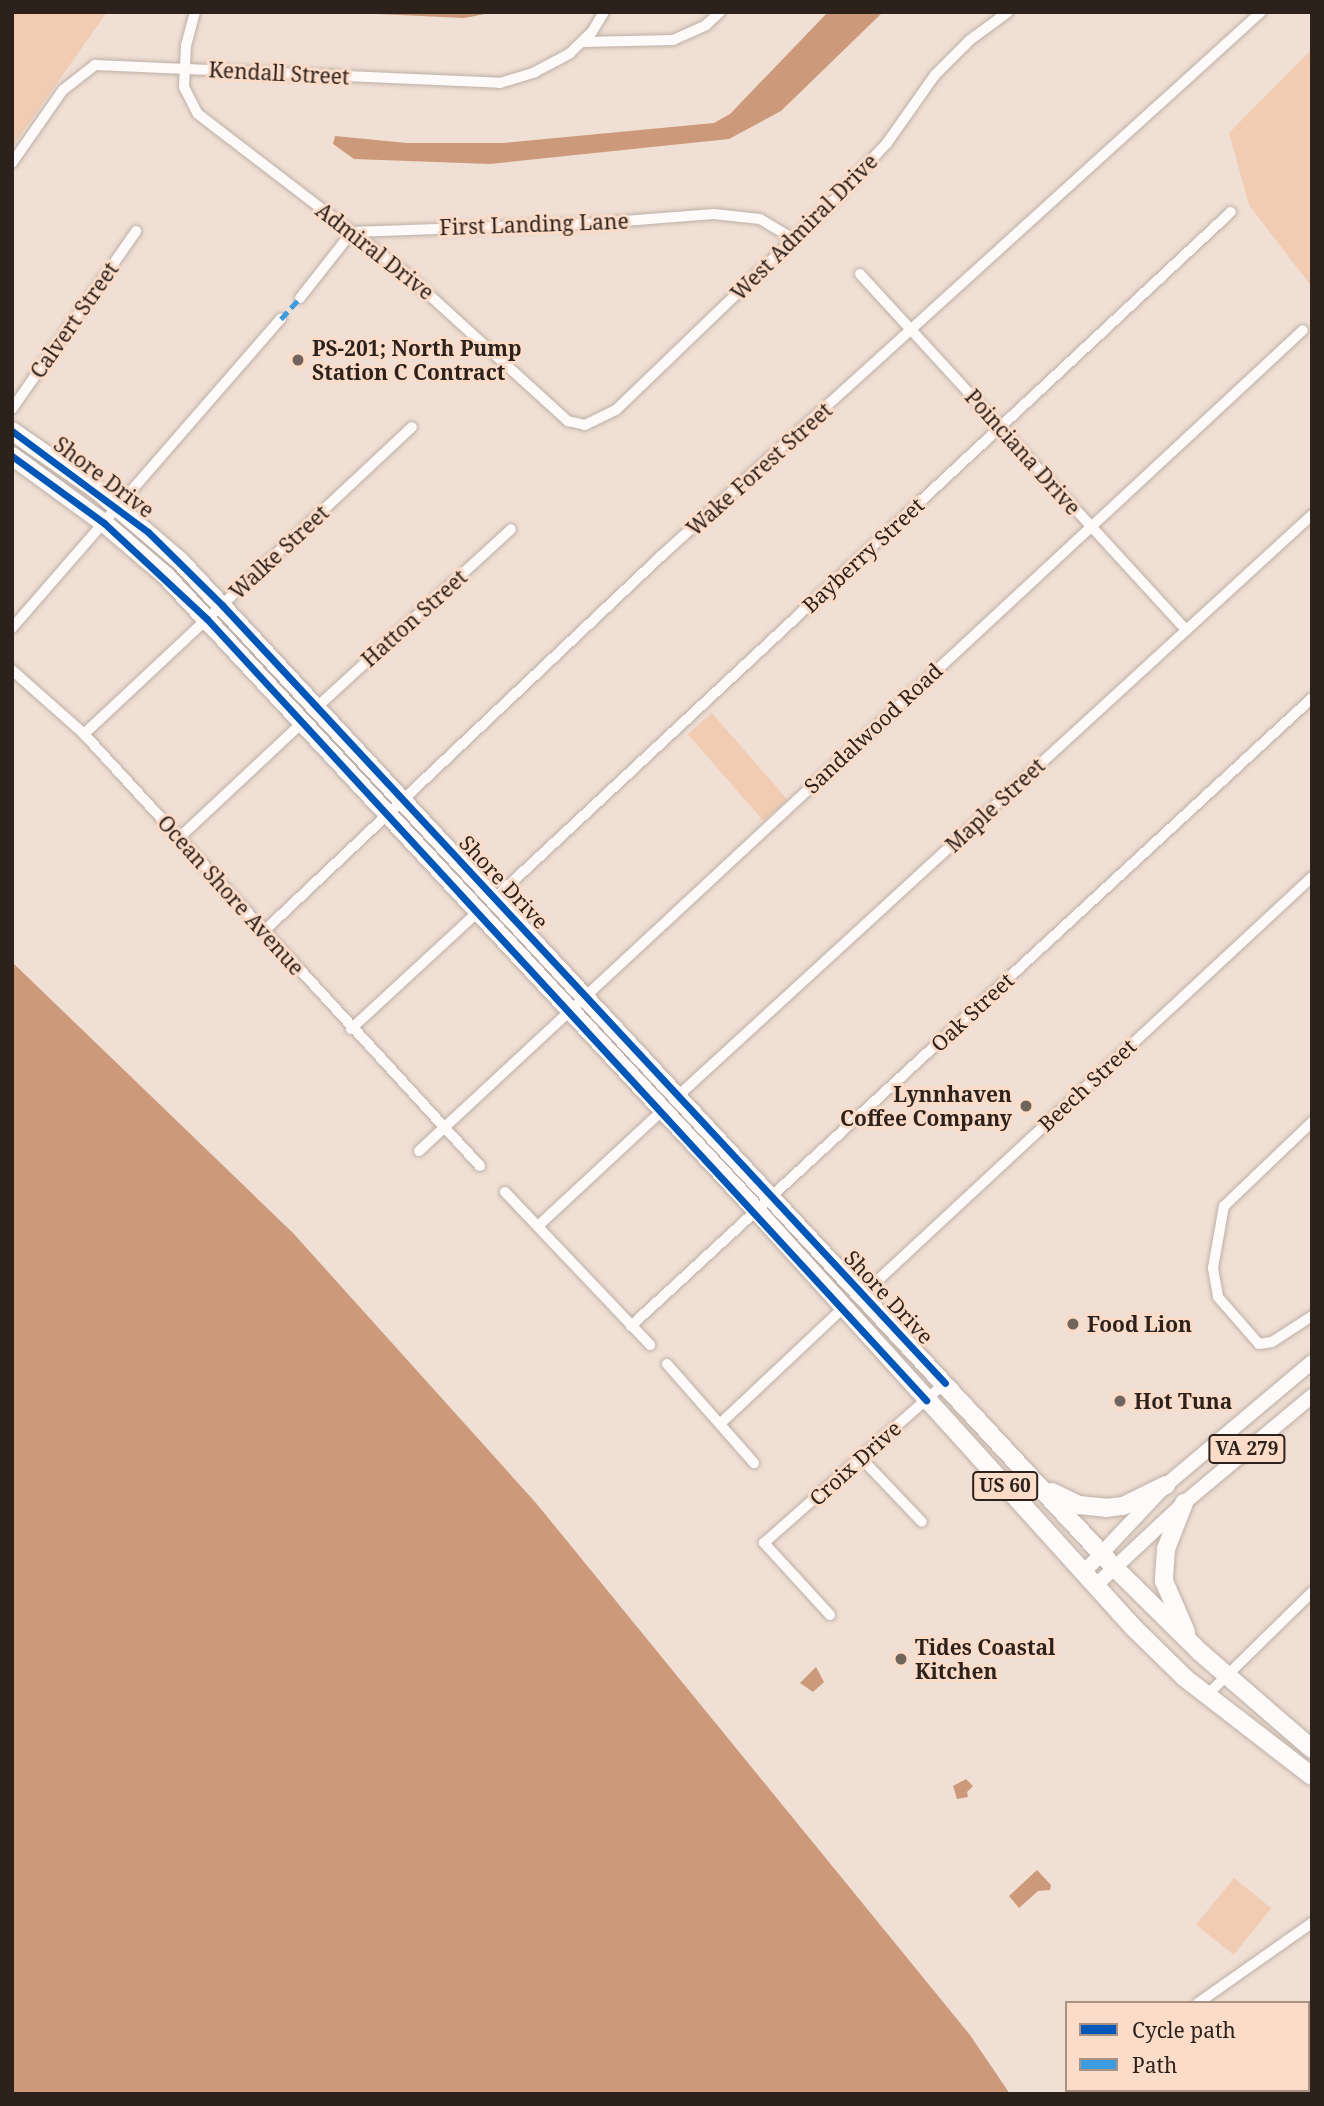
<!DOCTYPE html>
<style>
body{margin:0}
#map{position:relative;width:1324px;height:2106px;overflow:hidden;background:#f0dfd4;font-family:"Noto Serif",serif}
div>[style]{position:absolute}
.green>*{inset:0;background:#f1cbb2;transform-origin:0 0}
.water>*{inset:0;background:#cc9a7a}
.roads{filter:drop-shadow(0 0 2px #bdb0a7) drop-shadow(0 0 2px #bdb0a7)}
.street>*{height:10px;margin:-5px;padding:0 5px;transform-origin:5px;border-radius:5px;background:#fdfaf9}
.primary>*{height:14px;margin:-7px;padding:0 7px;transform-origin:7px;border-radius:7px;background:#fdfaf9}
.highway>*{height:18px;margin:-9px;padding:0 9px;transform-origin:9px;border-radius:9px;background:#fdfaf9}
.quiet>*{height:5px;margin-top:-2.5px;transform-origin:0;background:repeating-linear-gradient(90deg,#3d9cdf 0 10px,transparent 0 15px)}
.cycleway>*{height:7px;margin:-3.5px;padding:0 3.5px;transform-origin:3.5px;border-radius:3.5px;background:#0057b8}
.dots>*{width:19px;height:19px;translate:-50% -50%;box-sizing:border-box;border:4px solid #fbdcc9;border-radius:50%}
span{translate:-50% -50%;white-space:nowrap;text-align:center;line-height:1.15;-webkit-text-stroke:6px #fbdcc9;paint-order:stroke}
.shield-label span{padding:2px 5px;background:#fbdcc9;border:2px solid;border-radius:5px;-webkit-text-stroke-width:0}
.shield-label{font-size:19px;color:#2d221b;font-weight:700}
.street-label{font-size:21px;color:#2d221b}
.poi-label{font-size:21px;color:#2d221b;font-weight:700}
.left{translate:0 -50%;text-align:left}
.right{translate:-100% -50%;text-align:right}
.frame{position:absolute;inset:0;border:14px solid #2d221b;pointer-events:none}
.legend{position:absolute;left:1065px;top:2001px;width:245px;height:91px;box-sizing:border-box;background:#fbdcc9;border:2px solid #a99283;margin:0;padding:9px 12px;list-style:none;font-size:21px;color:#2d221b}
.legend li{display:flex;align-items:center;gap:14px;height:35px}
.legend b{width:35px;border:2px solid #a99283}
</style>
<div id="map">
<div class="green">
<div style="clip-path:polygon(12px 12px,107px 12px,12px 147px)"></div>
<div style="clip-path:polygon(1312px 49px,1312px 287px,1249px 205px,1229px 133px)"></div>
<div style="left:712px;top:713px;width:115px;height:32px;rotate:49deg"></div>
<div style="left:1234px;top:1878px;width:48px;height:60px;rotate:39deg"></div>
</div>
<div class="water">
<div style="clip-path:polygon(334px 12px,496px 12px,464px 18px)"></div>
<div style="clip-path:polygon(828px 12px,883px 12px,781px 111px,729px 139px,490px 164px,354px 159px,333px 144px,335px 136px,407px 143px,503px 143px,714px 123px,730px 114px)"></div>
<div style="clip-path:polygon(12px 962px,293px 1233px,536px 1503px,970px 2035px,1010px 2094px,12px 2094px)"></div>
<div style="clip-path:polygon(816px 1667px,824px 1682px,813px 1692px,800px 1683px)"></div>
<div style="clip-path:polygon(966px 1779px,973px 1786px,967px 1792px,968px 1797px,957px 1799px,953px 1786px)"></div>
<div style="clip-path:polygon(1037px 1870px,1051px 1885px,1050px 1890px,1038px 1891px,1019px 1908px,1009px 1896px)"></div>
</div>
<div class="roads">
<div class="street">
<div style="left:195px;top:12px;width:34px;rotate:105deg"></div>
<div style="left:186px;top:45px;width:42px;rotate:92.7deg"></div>
<div style="left:184px;top:87px;width:30px;rotate:63deg"></div>
<div style="left:198px;top:114px;width:260px;rotate:37.5deg"></div>
<div style="left:404px;top:272px;width:222px;rotate:42.3deg"></div>
<div style="left:568px;top:421px;width:17px;rotate:13deg"></div>
<div style="left:585px;top:425px;width:34px;rotate:-26deg"></div>
<div style="left:616px;top:410px;width:307px;rotate:-43.9deg"></div>
<div style="left:837px;top:197px;width:74px;rotate:-47.2deg"></div>
<div style="left:887px;top:143px;width:83px;rotate:-54.8deg"></div>
<div style="left:935px;top:75px;width:49px;rotate:-45deg"></div>
<div style="left:970px;top:40px;width:47px;rotate:-36.4deg"></div>
<div style="left:583px;top:42px;width:90px;rotate:-1.3deg"></div>
<div style="left:673px;top:40px;width:36px;rotate:-24deg"></div>
<div style="left:706px;top:25px;width:19px;rotate:-43deg"></div>
<div style="left:12px;top:163px;width:89px;rotate:-55.1deg"></div>
<div style="left:63px;top:90px;width:41px;rotate:-38deg"></div>
<div style="left:95px;top:65px;width:405px;rotate:2.5deg"></div>
<div style="left:500px;top:83px;width:37px;rotate:-17deg"></div>
<div style="left:535px;top:72px;width:40px;rotate:-28deg"></div>
<div style="left:570px;top:53px;width:30px;rotate:-44deg"></div>
<div style="left:592px;top:32px;width:23px;rotate:-59deg"></div>
<div style="left:860px;top:274px;width:483px;rotate:47.5deg"></div>
<div style="left:300px;top:298px;width:84px;rotate:-51.8deg"></div>
<div style="left:352px;top:232px;width:234px;rotate:-2deg"></div>
<div style="left:586px;top:224px;width:128px;rotate:-4.5deg"></div>
<div style="left:714px;top:214px;width:46px;rotate:6.2deg"></div>
<div style="left:760px;top:219px;width:39px;rotate:31deg"></div>
<div style="left:12px;top:409px;width:217px;rotate:-55.1deg"></div>
<div style="left:12px;top:628px;width:410px;rotate:-49deg"></div>
<div style="left:12px;top:670px;width:96px;rotate:41.6deg"></div>
<div style="left:84px;top:734px;width:586px;rotate:47.49deg"></div>
<div style="left:317px;top:707px;width:263px;rotate:-42.5deg"></div>
<div style="left:84px;top:734px;width:449px;rotate:-43.1deg"></div>
<div style="left:179px;top:838px;width:170px;rotate:-43.1deg"></div>
<div style="left:495px;top:898px;width:1006px;rotate:-42.99deg"></div>
<div style="left:263px;top:932px;width:548px;rotate:-43.37deg"></div>
<div style="left:661px;top:556px;width:810px;rotate:-42.2deg"></div>
<div style="left:351px;top:1029px;width:174px;rotate:-42.7deg"></div>
<div style="left:679px;top:1095px;width:859px;rotate:-42.5deg"></div>
<div style="left:1312px;top:1122px;width:122px;rotate:136.3deg"></div>
<div style="left:1224px;top:1206px;width:63px;rotate:100.1deg"></div>
<div style="left:1213px;top:1268px;width:29px;rotate:80deg"></div>
<div style="left:1218px;top:1297px;width:62px;rotate:48.9deg"></div>
<div style="left:1259px;top:1344px;width:13px;rotate:-9deg"></div>
<div style="left:1272px;top:1342px;width:48px;rotate:-33deg"></div>
<div style="left:419px;top:1151px;width:1206px;rotate:-42.88deg"></div>
<div style="left:505px;top:1192px;width:211px;rotate:46.5deg"></div>
<div style="left:538px;top:1226px;width:171px;rotate:-42.9deg"></div>
<div style="left:863px;top:1294px;width:613px;rotate:-42.88deg"></div>
<div style="left:631px;top:1326px;width:926px;rotate:-42.68deg"></div>
<div style="left:667px;top:1364px;width:132px;rotate:48.7deg"></div>
<div style="left:722px;top:1422px;width:168px;rotate:-43.3deg"></div>
<div style="left:861px;top:1458px;width:88px;rotate:46.4deg"></div>
<div style="left:830px;top:1615px;width:98px;rotate:-132.5deg"></div>
<div style="left:764px;top:1543px;width:242px;rotate:-41.5deg"></div>
<div style="left:1207px;top:1695px;width:147px;rotate:-44.4deg"></div>
<div style="left:1198px;top:2003px;width:139px;rotate:-35.1deg"></div>
<div style="left:1308px;top:2085px;width:5px;rotate:-37deg"></div>
<div style="left:1145px;top:2090px;width:4px;rotate:63deg"></div>
<div style="left:1247px;top:2090px;width:4px;rotate:63deg"></div>
<div style="left:1295px;top:2094px;width:6px;rotate:-39deg"></div>
</div>
<div class="primary">
<div style="left:1084px;top:1572px;width:120px;rotate:-46.7deg"></div>
<div style="left:1166px;top:1485px;width:191px;rotate:-40.1deg"></div>
<div style="left:1096px;top:1585px;width:120px;rotate:-43deg"></div>
<div style="left:1184px;top:1503px;width:167px;rotate:-39.9deg"></div>
</div>
<div class="highway">
<div style="left:12px;top:431px;width:105px;rotate:34.9deg"></div>
<div style="left:98px;top:491px;width:108px;rotate:40.5deg"></div>
<div style="left:180px;top:561px;width:1373px;rotate:47.13deg"></div>
<div style="left:1114px;top:1567px;width:121px;rotate:44.7deg"></div>
<div style="left:1200px;top:1652px;width:148px;rotate:40.9deg"></div>
<div style="left:12px;top:456px;width:114px;rotate:36.1deg"></div>
<div style="left:104px;top:523px;width:82px;rotate:40.5deg"></div>
<div style="left:166px;top:576px;width:866px;rotate:47.06deg"></div>
<div style="left:756px;top:1210px;width:562px;rotate:47.88deg"></div>
<div style="left:1133px;top:1627px;width:73px;rotate:44.4deg"></div>
<div style="left:1185px;top:1678px;width:160px;rotate:37.7deg"></div>
<div style="left:1052px;top:1492px;width:30px;rotate:26deg"></div>
<div style="left:1079px;top:1505px;width:27px;rotate:6deg"></div>
<div style="left:1106px;top:1508px;width:17px;rotate:-7deg"></div>
<div style="left:1123px;top:1506px;width:48px;rotate:-26deg"></div>
<div style="left:1184px;top:1503px;width:49px;rotate:111.4deg"></div>
<div style="left:1166px;top:1549px;width:32px;rotate:94deg"></div>
<div style="left:1164px;top:1581px;width:56px;rotate:66.7deg"></div>
</div>
</div>
<div class="quiet">
<div style="left:281px;top:319px;width:28px;rotate:-48deg"></div>
</div>
<div class="cycleway">
<div style="left:12px;top:431px;width:169px;rotate:36.6deg"></div>
<div style="left:148px;top:532px;width:104px;rotate:44.6deg"></div>
<div style="left:222px;top:605px;width:1062px;rotate:47.1deg"></div>
<div style="left:12px;top:456px;width:114px;rotate:36.1deg"></div>
<div style="left:104px;top:523px;width:141px;rotate:43deg"></div>
<div style="left:207px;top:619px;width:1062px;rotate:47.37deg"></div>
</div>
<div class="dots">
<div style="left:298px;top:360px;background:#71645c"></div>
<div style="left:1026px;top:1106px;background:#71645c"></div>
<div style="left:1073px;top:1324px;background:#71645c"></div>
<div style="left:1120px;top:1401px;background:#71645c"></div>
<div style="left:901px;top:1659px;background:#71645c"></div>
</div>
<div class="shield-label">
<span style="left:1247px;top:1449px">VA 279</span>
<span style="left:1005px;top:1486px">US 60</span>
</div>
<div class="street-label">
<span style="left:279px;top:73px;rotate:3deg">Kendall Street</span>
<span style="left:534px;top:224px;rotate:-2deg">First Landing Lane</span>
<span style="left:804px;top:227px;rotate:-45deg">West Admiral Drive</span>
<span style="left:375px;top:251px;rotate:38deg">Admiral Drive</span>
<span style="left:74px;top:320px;rotate:-55deg">Calvert Street</span>
<span style="left:1023px;top:452px;rotate:48deg">Poinciana Drive</span>
<span style="left:759px;top:469px;rotate:-42deg">Wake Forest Street</span>
<span style="left:104px;top:477px;rotate:37deg">Shore Drive</span>
<span style="left:279px;top:552px;rotate:-43deg">Walke Street</span>
<span style="left:863px;top:555px;rotate:-43deg">Bayberry Street</span>
<span style="left:414px;top:618px;rotate:-42deg">Hatton Street</span>
<span style="left:873px;top:728px;rotate:-43deg">Sandalwood Road</span>
<span style="left:995px;top:805px;rotate:-43deg">Maple Street</span>
<span style="left:504px;top:882px;rotate:47deg">Shore Drive</span>
<span style="left:231px;top:895px;rotate:48deg">Ocean Shore Avenue</span>
<span style="left:972px;top:1012px;rotate:-43deg">Oak Street</span>
<span style="left:1087px;top:1085px;rotate:-43deg">Beech Street</span>
<span style="left:889px;top:1297px;rotate:47deg">Shore Drive</span>
<span style="left:855px;top:1463px;rotate:-42deg">Croix Drive</span>
</div>
<div class="poi-label">
<span class="left" style="left:312px;top:360px">PS-201; North Pump<br>Station C Contract</span>
<span class="right" style="left:1012px;top:1106px">Lynnhaven<br>Coffee Company</span>
<span class="left" style="left:1087px;top:1324px">Food Lion</span>
<span class="left" style="left:1134px;top:1401px">Hot Tuna</span>
<span class="left" style="left:915px;top:1659px">Tides Coastal<br>Kitchen</span>
</div>
<div class="frame"></div>
<ul class="legend">
<li><b style="height:9px;background:#0057b8"></b>Cycle path</li>
<li><b style="height:9px;background:#3d9cdf"></b>Path</li>
</ul>
</div>
